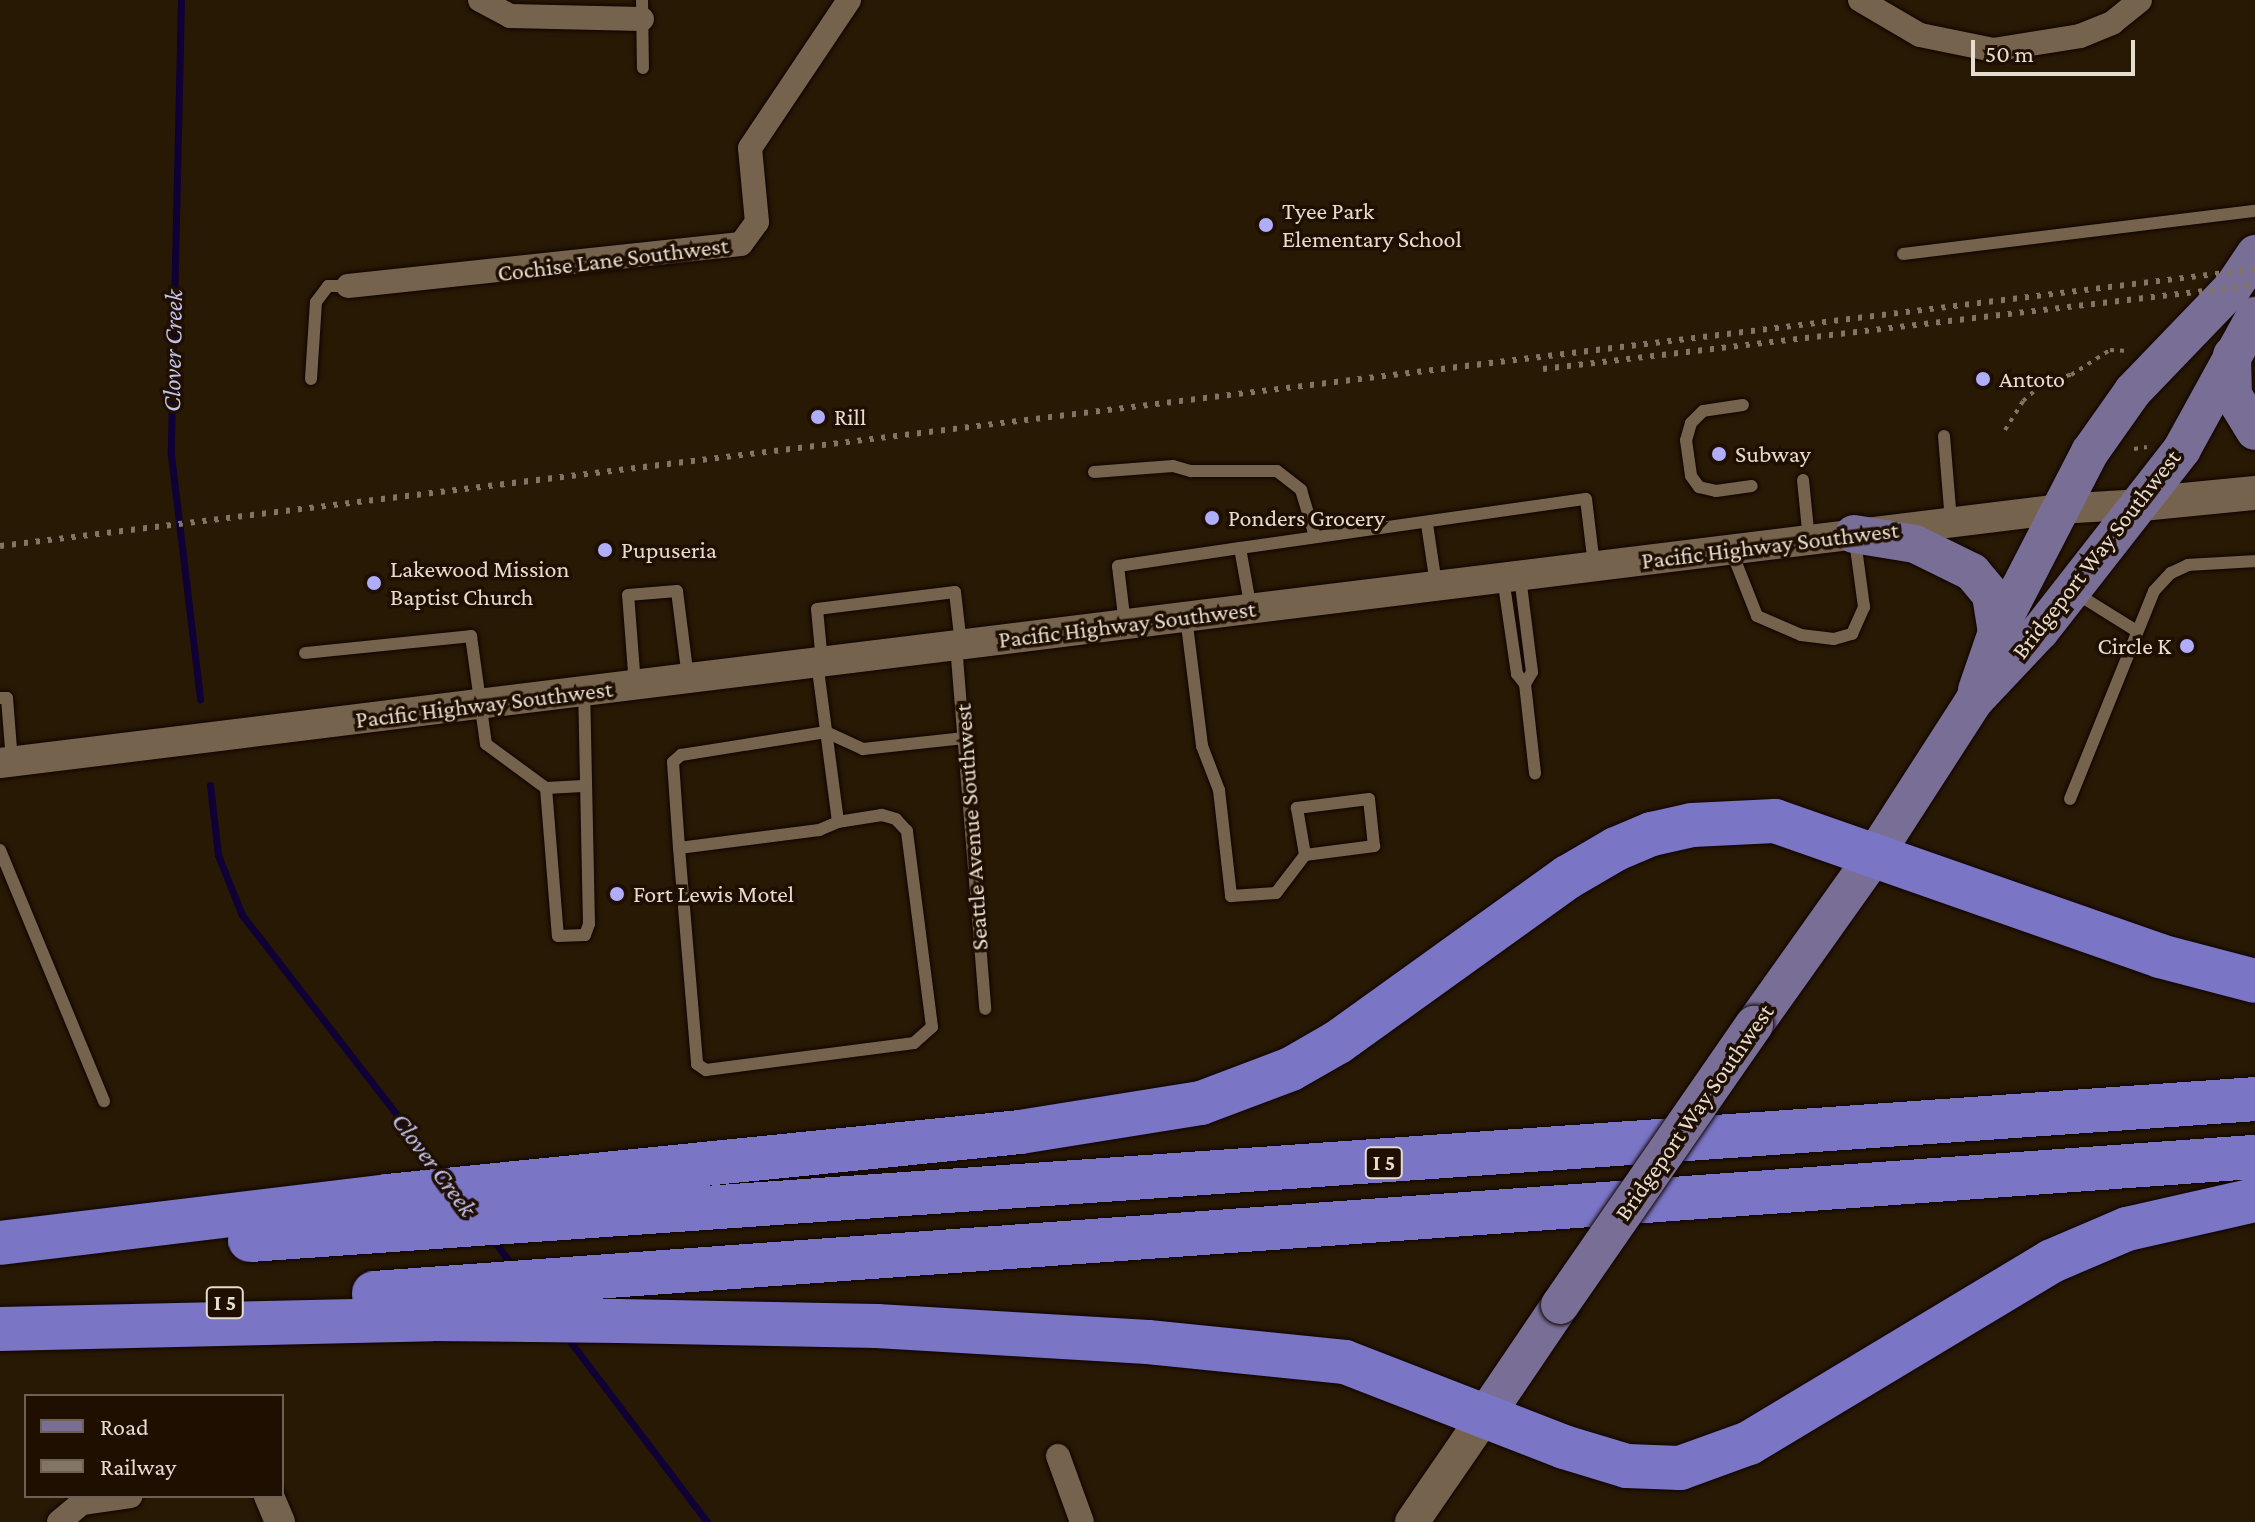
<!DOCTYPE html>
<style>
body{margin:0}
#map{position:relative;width:2255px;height:1522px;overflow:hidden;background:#281905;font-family:"Crimson Pro",serif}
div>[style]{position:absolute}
.stream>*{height:7px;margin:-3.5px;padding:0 3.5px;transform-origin:3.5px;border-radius:3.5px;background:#0f0036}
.path>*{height:4px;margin-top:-2px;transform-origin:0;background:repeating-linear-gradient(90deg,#827464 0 4px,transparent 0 10px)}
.roads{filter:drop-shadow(0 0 2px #100400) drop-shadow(0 0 2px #100400)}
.service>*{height:12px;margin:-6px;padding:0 6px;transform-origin:6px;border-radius:6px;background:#76634d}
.minor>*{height:24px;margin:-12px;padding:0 12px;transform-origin:12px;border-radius:12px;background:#76634d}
.tertiary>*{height:30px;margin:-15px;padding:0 15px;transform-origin:15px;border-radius:15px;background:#76634d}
.secondary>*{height:34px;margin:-17px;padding:0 17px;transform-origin:17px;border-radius:17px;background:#76634d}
.primary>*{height:38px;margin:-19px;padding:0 19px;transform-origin:19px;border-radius:19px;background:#796e96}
.motorway>*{height:44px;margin:-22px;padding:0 22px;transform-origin:22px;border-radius:22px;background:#7b75c6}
.rail>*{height:6px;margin-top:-3px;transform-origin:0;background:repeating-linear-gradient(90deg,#827565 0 4px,transparent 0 12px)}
.bridges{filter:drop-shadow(0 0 2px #100400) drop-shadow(0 0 2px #100400)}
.primary-bridge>*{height:38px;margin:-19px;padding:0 19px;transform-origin:19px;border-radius:19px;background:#796e96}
.dots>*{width:22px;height:22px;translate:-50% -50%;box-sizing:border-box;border:4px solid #1e0f00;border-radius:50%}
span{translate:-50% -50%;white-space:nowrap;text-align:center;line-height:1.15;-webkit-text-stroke:7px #1e0f00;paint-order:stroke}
.shield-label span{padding:2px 6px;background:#1e0f00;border:2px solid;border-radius:6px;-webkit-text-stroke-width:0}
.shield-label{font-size:22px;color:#e7dcd0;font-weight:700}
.poi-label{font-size:24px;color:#e7dcd0}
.left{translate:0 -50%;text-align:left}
.right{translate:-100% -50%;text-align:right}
.street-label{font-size:24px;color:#e7dcd0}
.water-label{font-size:26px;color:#c2c2ef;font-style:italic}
.legend{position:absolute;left:24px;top:1394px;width:260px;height:104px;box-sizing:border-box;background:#1e0f00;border:2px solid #6e6153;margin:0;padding:10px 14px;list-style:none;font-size:24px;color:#e7dcd0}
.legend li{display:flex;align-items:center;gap:16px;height:40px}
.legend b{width:40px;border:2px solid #6e6153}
.scale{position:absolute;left:1971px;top:40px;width:164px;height:36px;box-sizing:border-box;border:4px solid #e7dcd0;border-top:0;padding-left:10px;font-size:24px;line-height:28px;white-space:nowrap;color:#e7dcd0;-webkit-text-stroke:6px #1e0f00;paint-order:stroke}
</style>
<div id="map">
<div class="stream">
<div style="left:181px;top:0;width:455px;rotate:91.3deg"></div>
<div style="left:171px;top:455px;width:246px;rotate:83.2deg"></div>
<div style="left:210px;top:785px;width:70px;rotate:83.5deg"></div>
<div style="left:218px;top:855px;width:65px;rotate:68.2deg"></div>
<div style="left:242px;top:915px;width:326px;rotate:52.2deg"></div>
<div style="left:491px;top:1237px;width:40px;rotate:53deg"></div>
<div style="left:566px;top:1336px;width:233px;rotate:52.8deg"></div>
</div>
<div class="path">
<div style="left:2005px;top:430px;width:34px;rotate:-58deg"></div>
<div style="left:2023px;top:401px;width:32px;rotate:-41deg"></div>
<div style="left:2047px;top:380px;width:25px;rotate:-12deg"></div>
<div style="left:2071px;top:375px;width:46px;rotate:-32.7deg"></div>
<div style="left:2110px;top:350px;width:19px;rotate:3deg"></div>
<div style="left:2134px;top:449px;width:13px;rotate:-9deg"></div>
</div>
<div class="roads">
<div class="service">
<div style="left:642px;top:0;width:68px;rotate:89.2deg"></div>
<div style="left:1903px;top:254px;width:355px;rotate:-7deg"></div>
<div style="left:311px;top:379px;width:77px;rotate:-86.3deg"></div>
<div style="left:316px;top:302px;width:20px;rotate:-53deg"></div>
<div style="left:328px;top:286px;width:20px"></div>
<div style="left:1743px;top:405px;width:40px;rotate:171.5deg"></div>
<div style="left:1703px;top:411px;width:17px;rotate:135deg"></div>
<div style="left:1691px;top:423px;width:18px;rotate:106deg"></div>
<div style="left:1686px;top:440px;width:36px;rotate:82deg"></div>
<div style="left:1691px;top:476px;width:14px;rotate:54deg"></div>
<div style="left:1699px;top:487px;width:17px;rotate:13deg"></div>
<div style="left:1716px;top:491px;width:36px;rotate:-8deg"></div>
<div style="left:1944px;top:436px;width:86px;rotate:85.3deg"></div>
<div style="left:1094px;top:472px;width:79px;rotate:-4.3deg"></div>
<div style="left:1173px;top:466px;width:19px;rotate:16deg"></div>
<div style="left:1191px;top:471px;width:86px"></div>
<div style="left:1277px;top:471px;width:31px;rotate:38deg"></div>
<div style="left:1301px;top:490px;width:48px;rotate:73.1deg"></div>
<div style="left:1803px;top:480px;width:60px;rotate:84.3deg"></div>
<div style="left:1427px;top:524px;width:61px;rotate:81.5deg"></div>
<div style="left:1240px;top:548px;width:349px;rotate:-8.1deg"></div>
<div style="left:1586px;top:499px;width:66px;rotate:83.1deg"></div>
<div style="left:1731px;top:550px;width:71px;rotate:68.5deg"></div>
<div style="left:1757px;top:616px;width:48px;rotate:23.4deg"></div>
<div style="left:1801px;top:635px;width:33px;rotate:7deg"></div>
<div style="left:1834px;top:639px;width:19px;rotate:-16deg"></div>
<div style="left:1852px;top:634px;width:30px;rotate:-66deg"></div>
<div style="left:1864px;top:607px;width:68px;rotate:-97.7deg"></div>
<div style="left:1520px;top:577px;width:96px;rotate:82.8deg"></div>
<div style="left:1532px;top:672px;width:14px;rotate:120deg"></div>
<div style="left:1503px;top:578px;width:97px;rotate:81.7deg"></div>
<div style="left:1517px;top:674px;width:13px;rotate:51deg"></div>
<div style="left:1525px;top:684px;width:90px;rotate:83.6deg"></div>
<div style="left:2074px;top:592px;width:72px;rotate:31.9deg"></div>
<div style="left:1186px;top:617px;width:130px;rotate:82.9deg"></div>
<div style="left:1202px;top:746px;width:47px;rotate:68.9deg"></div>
<div style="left:1219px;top:790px;width:107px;rotate:83.5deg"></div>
<div style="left:1231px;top:896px;width:45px;rotate:-3.8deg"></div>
<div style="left:1276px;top:893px;width:48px;rotate:-52.7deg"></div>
<div style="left:1305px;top:855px;width:70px;rotate:-7.4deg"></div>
<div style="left:1374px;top:846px;width:47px;rotate:-96.1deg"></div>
<div style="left:1369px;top:799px;width:73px;rotate:172.9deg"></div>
<div style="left:1297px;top:808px;width:48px;rotate:80.3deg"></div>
<div style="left:1125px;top:624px;width:58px;rotate:-96.9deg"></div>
<div style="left:1118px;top:566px;width:123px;rotate:-8.4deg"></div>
<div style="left:1240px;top:548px;width:62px;rotate:79.8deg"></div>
<div style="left:956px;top:645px;width:365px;rotate:85.4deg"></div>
<div style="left:305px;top:653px;width:167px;rotate:-5.8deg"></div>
<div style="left:471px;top:636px;width:109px;rotate:82.1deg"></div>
<div style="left:486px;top:744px;width:74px;rotate:36.3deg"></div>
<div style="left:546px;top:788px;width:148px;rotate:85.4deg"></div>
<div style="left:558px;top:936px;width:27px;rotate:-2deg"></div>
<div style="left:585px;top:935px;width:12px;rotate:-70deg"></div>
<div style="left:589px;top:924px;width:233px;rotate:-91.2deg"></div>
<div style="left:817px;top:662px;width:161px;rotate:82.5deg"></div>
<div style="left:838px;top:822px;width:21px;rotate:157deg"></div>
<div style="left:819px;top:830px;width:141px;rotate:172.7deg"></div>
<div style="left:679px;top:848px;width:217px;rotate:85.2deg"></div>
<div style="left:697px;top:1064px;width:11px;rotate:34deg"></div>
<div style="left:706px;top:1070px;width:210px;rotate:-7.4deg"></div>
<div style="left:914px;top:1043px;width:24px;rotate:-42deg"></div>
<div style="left:932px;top:1027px;width:198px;rotate:-97.3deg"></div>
<div style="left:907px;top:831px;width:16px;rotate:-133deg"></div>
<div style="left:896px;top:819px;width:15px;rotate:-164deg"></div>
<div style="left:882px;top:815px;width:45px;rotate:171deg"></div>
<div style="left:822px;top:662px;width:53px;rotate:-95.4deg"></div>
<div style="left:817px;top:609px;width:139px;rotate:-7deg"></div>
<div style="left:955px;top:592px;width:53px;rotate:83.5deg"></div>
<div style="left:635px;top:685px;width:90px;rotate:-94.4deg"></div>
<div style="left:628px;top:595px;width:49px;rotate:-4.7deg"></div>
<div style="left:677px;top:591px;width:88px;rotate:82.8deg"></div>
<div style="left:0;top:698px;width:7px"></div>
<div style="left:7px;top:698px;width:64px;rotate:85.5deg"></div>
<div style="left:546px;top:788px;width:37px;rotate:-3deg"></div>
<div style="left:2070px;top:799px;width:224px;rotate:-68deg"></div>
<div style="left:2154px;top:591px;width:25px;rotate:-47deg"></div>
<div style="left:2171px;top:573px;width:19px;rotate:-25deg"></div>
<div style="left:2188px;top:565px;width:67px;rotate:-3.4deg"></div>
<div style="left:679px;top:848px;width:86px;rotate:-94deg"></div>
<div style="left:673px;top:762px;width:11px;rotate:-41deg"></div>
<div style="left:681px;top:755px;width:147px;rotate:-9deg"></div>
<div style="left:826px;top:732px;width:41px;rotate:24.7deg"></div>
<div style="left:863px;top:749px;width:102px;rotate:-6.2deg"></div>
<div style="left:0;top:850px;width:272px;rotate:67.5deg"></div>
</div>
<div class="minor">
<div style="left:480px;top:0;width:34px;rotate:28deg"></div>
<div style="left:510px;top:16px;width:132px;rotate:1.3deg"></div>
<div style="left:1860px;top:0;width:69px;rotate:30.3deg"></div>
<div style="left:1920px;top:35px;width:75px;rotate:11.6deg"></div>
<div style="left:1993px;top:50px;width:88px;rotate:-9.1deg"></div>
<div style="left:2080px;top:36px;width:35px;rotate:-22deg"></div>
<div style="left:2112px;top:23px;width:36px;rotate:-39deg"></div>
<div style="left:348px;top:286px;width:395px;rotate:-6.1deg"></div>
<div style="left:741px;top:244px;width:27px;rotate:-54deg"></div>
<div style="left:757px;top:222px;width:74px;rotate:-95.4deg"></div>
<div style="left:750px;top:148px;width:178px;rotate:-56.2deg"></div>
<div style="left:1058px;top:1456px;width:70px;rotate:70deg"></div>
<div style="left:59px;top:1522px;width:30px;rotate:-40deg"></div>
<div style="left:82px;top:1503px;width:49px;rotate:-8.1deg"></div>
</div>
<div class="tertiary">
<div style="left:0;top:763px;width:2075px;rotate:-7.03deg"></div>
<div style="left:2059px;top:509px;width:83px;rotate:-3.4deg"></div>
<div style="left:269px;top:1496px;width:28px;rotate:67deg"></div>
</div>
<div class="secondary">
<div style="left:2142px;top:504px;width:114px;rotate:-5.6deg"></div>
<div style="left:1412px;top:1522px;width:132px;rotate:-55.5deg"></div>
</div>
<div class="primary">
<div style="left:2232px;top:355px;width:40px;rotate:88.6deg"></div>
<div style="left:2233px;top:395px;width:42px;rotate:58.6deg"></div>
<div style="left:1854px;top:534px;width:62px;rotate:9.3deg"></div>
<div style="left:1915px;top:544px;width:64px;rotate:26.2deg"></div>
<div style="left:1972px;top:572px;width:30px;rotate:50deg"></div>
<div style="left:1991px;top:595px;width:37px;rotate:81deg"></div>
<div style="left:1977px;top:690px;width:61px;rotate:-71deg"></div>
<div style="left:1997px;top:632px;width:203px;rotate:-62.7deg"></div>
<div style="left:2090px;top:452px;width:75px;rotate:-54.8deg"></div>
<div style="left:2133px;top:391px;width:144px;rotate:-46.1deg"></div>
<div style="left:2233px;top:287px;width:40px;rotate:-56deg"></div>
<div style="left:1754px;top:1025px;width:207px;rotate:-54.6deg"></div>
<div style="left:1874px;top:856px;width:184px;rotate:-57.2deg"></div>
<div style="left:1974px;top:701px;width:96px;rotate:-46.7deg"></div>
<div style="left:2040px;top:631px;width:231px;rotate:-52deg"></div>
<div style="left:2182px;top:449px;width:152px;rotate:-61.2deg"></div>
<div style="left:1487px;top:1413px;width:130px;rotate:-55.9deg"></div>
</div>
<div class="motorway">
<div style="left:250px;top:1240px;width:2010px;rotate:-4.02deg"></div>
<div style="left:0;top:1243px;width:390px;rotate:-6.9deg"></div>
<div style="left:387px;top:1196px;width:636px;rotate:-5.77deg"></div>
<div style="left:1020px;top:1132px;width:183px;rotate:-9.1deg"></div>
<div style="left:1201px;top:1103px;width:96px;rotate:-20.7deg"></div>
<div style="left:1291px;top:1069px;width:54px;rotate:-29.9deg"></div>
<div style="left:1338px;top:1042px;width:283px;rotate:-35.7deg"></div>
<div style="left:1568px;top:877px;width:56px;rotate:-30.3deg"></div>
<div style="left:1616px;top:849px;width:39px;rotate:-23deg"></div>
<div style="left:1652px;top:834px;width:41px;rotate:-12.7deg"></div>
<div style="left:1692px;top:825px;width:83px;rotate:-2.8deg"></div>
<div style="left:1775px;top:821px;width:408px;rotate:19.3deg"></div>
<div style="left:2160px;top:956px;width:98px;rotate:14.7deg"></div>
<div style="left:374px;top:1293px;width:1886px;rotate:-4.14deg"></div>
<div style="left:0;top:1329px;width:432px;rotate:-1.3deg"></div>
<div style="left:432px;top:1319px;width:186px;rotate:0.6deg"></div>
<div style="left:618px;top:1321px;width:259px;rotate:1.1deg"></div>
<div style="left:877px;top:1326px;width:271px;rotate:3.4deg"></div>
<div style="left:1148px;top:1342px;width:198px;rotate:5.8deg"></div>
<div style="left:1345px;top:1362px;width:235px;rotate:21.2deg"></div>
<div style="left:1564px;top:1447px;width:66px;rotate:16.8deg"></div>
<div style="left:1627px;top:1466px;width:53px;rotate:2.2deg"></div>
<div style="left:1680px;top:1468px;width:73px;rotate:-19.9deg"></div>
<div style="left:1749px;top:1443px;width:353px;rotate:-31deg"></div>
<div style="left:2052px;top:1261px;width:82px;rotate:-23.1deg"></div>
<div style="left:2127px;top:1229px;width:131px;rotate:-12.8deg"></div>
</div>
</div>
<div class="rail">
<div style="left:1543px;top:369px;width:717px;rotate:-6.73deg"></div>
<div style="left:0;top:546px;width:2272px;rotate:-7deg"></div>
</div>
<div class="bridges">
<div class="primary-bridge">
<div style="left:1560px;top:1305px;width:341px;rotate:-55.3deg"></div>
</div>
</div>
<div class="dots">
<div style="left:1266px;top:225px;background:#b0aefa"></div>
<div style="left:1983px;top:379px;background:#b0aefa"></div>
<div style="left:818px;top:417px;background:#b0aefa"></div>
<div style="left:1719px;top:454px;background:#b0aefa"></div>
<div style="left:1212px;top:518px;background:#b0aefa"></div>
<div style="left:605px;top:550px;background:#b0aefa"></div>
<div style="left:374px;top:583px;background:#b0aefa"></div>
<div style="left:2187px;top:646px;background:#b0aefa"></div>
<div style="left:617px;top:894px;background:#b0aefa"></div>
</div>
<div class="shield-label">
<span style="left:1384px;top:1163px">I 5</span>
<span style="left:225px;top:1303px">I 5</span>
</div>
<div class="poi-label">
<span class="left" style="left:1282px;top:225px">Tyee Park<br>Elementary School</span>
<span class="left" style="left:1999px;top:379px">Antoto</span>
<span class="left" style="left:834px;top:417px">Rill</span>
<span class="left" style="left:1735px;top:454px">Subway</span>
<span class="left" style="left:1228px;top:518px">Ponders Grocery</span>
<span class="left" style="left:621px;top:550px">Pupuseria</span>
<span class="left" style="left:390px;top:583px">Lakewood Mission<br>Baptist Church</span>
<span class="right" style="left:2171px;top:646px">Circle K</span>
<span class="left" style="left:633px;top:894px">Fort Lewis Motel</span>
</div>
<div class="street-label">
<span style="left:613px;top:259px;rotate:-7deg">Cochise Lane Southwest</span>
<span style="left:1770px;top:545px;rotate:-7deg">Pacific Highway Southwest</span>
<span style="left:2096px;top:554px;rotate:-52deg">Bridgeport Way Southwest</span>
<span style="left:1127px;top:624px;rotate:-7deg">Pacific Highway Southwest</span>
<span style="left:484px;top:704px;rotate:-7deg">Pacific Highway Southwest</span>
<span style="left:971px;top:827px;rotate:-94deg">Seattle Avenue Southwest</span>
<span style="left:1694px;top:1112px;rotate:-55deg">Bridgeport Way Southwest</span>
</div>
<div class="water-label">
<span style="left:173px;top:351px;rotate:-89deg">Clover Creek</span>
<span style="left:434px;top:1165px;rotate:53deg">Clover Creek</span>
</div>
<ul class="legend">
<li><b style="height:10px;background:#796e96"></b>Road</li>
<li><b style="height:10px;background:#827565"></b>Railway</li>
</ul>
<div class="scale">50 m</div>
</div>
